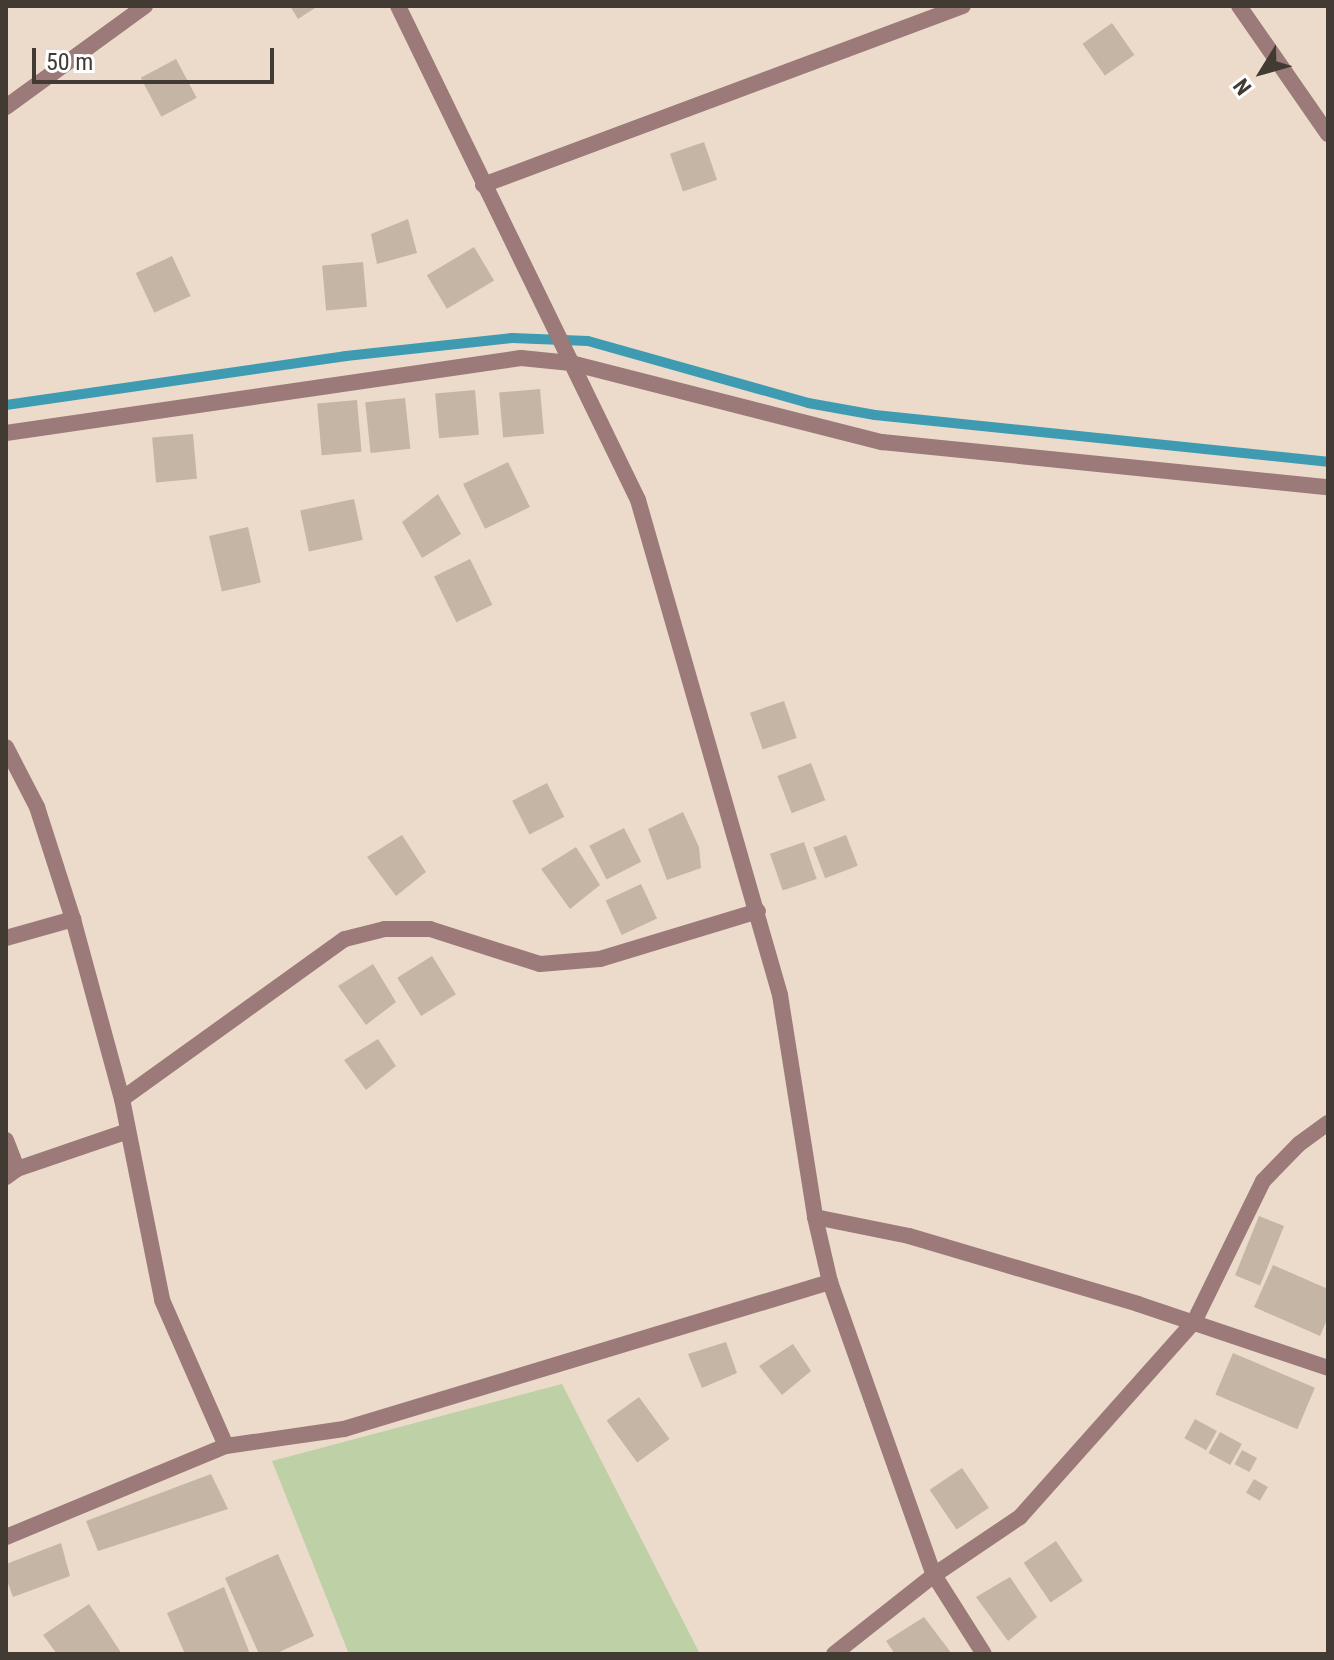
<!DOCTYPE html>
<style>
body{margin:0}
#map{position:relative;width:1334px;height:1660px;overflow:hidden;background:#ecdbcb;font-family:"Roboto Condensed",sans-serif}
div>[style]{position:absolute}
.green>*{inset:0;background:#bdd0a6}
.stream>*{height:10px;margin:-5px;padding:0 5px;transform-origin:5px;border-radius:5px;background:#3e9bb1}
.building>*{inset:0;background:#c5b5a5;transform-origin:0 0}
.minor>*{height:16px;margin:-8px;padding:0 8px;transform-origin:8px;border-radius:8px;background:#9b7a79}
.tertiary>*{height:16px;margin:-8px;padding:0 8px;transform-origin:8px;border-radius:8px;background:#9b7a79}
span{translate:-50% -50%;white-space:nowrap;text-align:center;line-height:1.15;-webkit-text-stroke:6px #fff;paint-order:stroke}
.frame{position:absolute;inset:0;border:8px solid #413b34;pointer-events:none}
.north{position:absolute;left:1222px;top:32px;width:80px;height:80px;-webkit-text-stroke:6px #fff;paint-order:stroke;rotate:233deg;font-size:22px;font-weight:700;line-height:32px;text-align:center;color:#413b34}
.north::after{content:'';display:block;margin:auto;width:28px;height:36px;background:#413b34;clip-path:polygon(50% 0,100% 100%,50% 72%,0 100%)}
.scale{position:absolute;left:32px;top:48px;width:242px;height:36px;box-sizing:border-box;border:4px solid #413b34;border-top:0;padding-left:10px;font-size:24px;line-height:28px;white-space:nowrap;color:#413b34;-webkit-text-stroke:6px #fff;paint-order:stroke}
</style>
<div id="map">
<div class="green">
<div style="clip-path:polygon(562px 1384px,700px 1654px,349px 1654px,272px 1461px)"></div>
</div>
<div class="stream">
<div style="left:6px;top:405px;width:344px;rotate:-8.2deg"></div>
<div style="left:346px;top:356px;width:167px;rotate:-6.2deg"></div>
<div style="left:512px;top:338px;width:76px;rotate:2.3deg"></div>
<div style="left:588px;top:341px;width:229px;rotate:15.7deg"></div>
<div style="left:808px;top:403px;width:68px;rotate:10.2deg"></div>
<div style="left:875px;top:415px;width:455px;rotate:5.9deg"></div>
</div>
<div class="building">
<div style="clip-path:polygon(290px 6px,318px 6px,298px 19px)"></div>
<div style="left:1112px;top:23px;width:39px;height:36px;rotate:55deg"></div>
<div style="left:176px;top:59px;width:44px;height:40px;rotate:62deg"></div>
<div style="left:704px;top:142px;width:40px;height:36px;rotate:71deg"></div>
<div style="clip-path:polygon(408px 219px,417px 253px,377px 264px,371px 234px)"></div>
<div style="left:474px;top:247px;width:39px;height:55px;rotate:59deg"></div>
<div style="left:172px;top:256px;width:44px;height:40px;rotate:65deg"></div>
<div style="left:363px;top:262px;width:45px;height:41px;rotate:85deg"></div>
<div style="left:540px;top:389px;width:45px;height:41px;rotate:85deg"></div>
<div style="left:475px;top:390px;width:45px;height:40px;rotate:85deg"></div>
<div style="left:405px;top:398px;width:51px;height:40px;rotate:84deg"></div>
<div style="left:357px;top:400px;width:52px;height:40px;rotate:85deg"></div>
<div style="left:193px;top:434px;width:45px;height:41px;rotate:85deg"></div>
<div style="left:508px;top:462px;width:50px;height:50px;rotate:64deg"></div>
<div style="clip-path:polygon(438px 494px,461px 534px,422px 558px,402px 522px)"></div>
<div style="left:354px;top:499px;width:42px;height:55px;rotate:78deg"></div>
<div style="left:248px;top:527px;width:57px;height:40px;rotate:77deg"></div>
<div style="left:470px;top:559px;width:51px;height:40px;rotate:64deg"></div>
<div style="left:784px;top:701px;width:39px;height:36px;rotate:71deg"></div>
<div style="left:811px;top:763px;width:40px;height:36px;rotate:69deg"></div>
<div style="left:547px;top:783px;width:38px;height:39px;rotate:63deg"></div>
<div style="clip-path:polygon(683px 812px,699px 847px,701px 868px,667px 880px,648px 829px)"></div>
<div style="left:624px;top:828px;width:38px;height:39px;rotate:63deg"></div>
<div style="clip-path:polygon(402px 835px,426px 872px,396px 896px,367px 857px)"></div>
<div style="left:846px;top:835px;width:33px;height:35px;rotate:69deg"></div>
<div style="left:804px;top:842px;width:39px;height:36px;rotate:71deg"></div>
<div style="clip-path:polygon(576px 847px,600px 885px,570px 909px,541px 869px)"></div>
<div style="left:641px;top:884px;width:38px;height:39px;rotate:65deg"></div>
<div style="left:432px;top:956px;width:45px;height:41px;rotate:58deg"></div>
<div style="clip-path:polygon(373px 964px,396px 1002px,366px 1025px,338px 986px)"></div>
<div style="clip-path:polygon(378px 1039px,396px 1066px,366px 1090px,344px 1060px)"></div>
<div style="left:1259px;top:1216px;width:27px;height:64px;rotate:22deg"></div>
<div style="clip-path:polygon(1273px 1265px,1328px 1289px,1328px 1317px,1320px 1336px,1254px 1307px)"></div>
<div style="clip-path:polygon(726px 1342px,737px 1373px,702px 1388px,688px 1354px)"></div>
<div style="clip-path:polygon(793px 1344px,811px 1371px,782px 1395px,759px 1366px)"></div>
<div style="left:1233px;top:1353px;width:89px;height:45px;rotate:23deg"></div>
<div style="left:639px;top:1397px;width:52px;height:40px;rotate:54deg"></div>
<div style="left:1195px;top:1419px;width:25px;height:22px;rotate:29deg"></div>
<div style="left:1220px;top:1432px;width:25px;height:24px;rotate:29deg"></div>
<div style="left:1242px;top:1450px;width:17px;height:16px;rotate:28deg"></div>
<div style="left:962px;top:1468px;width:48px;height:39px;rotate:56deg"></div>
<div style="clip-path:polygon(211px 1474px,228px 1509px,98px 1551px,86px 1521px)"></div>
<div style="left:1254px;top:1479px;width:16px;height:16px;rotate:30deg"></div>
<div style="left:1056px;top:1541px;width:48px;height:39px;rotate:56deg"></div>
<div style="clip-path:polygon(61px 1543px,70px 1576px,13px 1597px,6px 1578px,6px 1564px)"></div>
<div style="clip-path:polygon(278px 1554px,314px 1636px,275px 1654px,259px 1654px,225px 1578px)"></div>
<div style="clip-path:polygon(1010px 1577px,1037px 1617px,1008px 1641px,976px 1597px)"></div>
<div style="clip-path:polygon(224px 1587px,250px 1654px,185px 1654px,167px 1613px)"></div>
<div style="clip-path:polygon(89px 1604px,122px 1654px,57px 1654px,43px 1635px)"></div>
<div style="clip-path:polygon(924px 1617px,952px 1654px,895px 1654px,886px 1641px)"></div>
</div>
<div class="minor">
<div style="left:398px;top:6px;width:549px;rotate:64.09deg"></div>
<div style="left:638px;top:500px;width:515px;rotate:73.99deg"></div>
<div style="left:780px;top:995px;width:225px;rotate:81deg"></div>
<div style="left:815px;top:1217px;width:67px;rotate:77deg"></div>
<div style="left:830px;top:1282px;width:311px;rotate:70.5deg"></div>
<div style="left:934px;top:1575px;width:93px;rotate:57.7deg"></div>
<div style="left:6px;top:107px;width:172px;rotate:-36deg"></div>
<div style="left:483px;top:185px;width:512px;rotate:-20.45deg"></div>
<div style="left:6px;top:433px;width:520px;rotate:-8.29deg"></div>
<div style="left:521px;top:358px;width:50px;rotate:5.7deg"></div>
<div style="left:571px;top:363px;width:321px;rotate:14.3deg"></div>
<div style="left:882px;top:442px;width:448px;rotate:5.8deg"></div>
<div style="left:6px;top:747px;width:68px;rotate:62.7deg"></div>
<div style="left:37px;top:807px;width:118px;rotate:72.2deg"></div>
<div style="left:73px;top:919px;width:187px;rotate:74.8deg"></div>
<div style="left:122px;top:1099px;width:205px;rotate:78.7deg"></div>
<div style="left:162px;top:1300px;width:159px;rotate:66.3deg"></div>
<div style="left:6px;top:938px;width:70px;rotate:-15.8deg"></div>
<div style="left:122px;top:1099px;width:274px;rotate:-35.7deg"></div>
<div style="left:345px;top:939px;width:41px;rotate:-14deg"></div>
<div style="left:385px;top:929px;width:45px"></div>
<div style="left:430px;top:929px;width:115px;rotate:17.7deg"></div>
<div style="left:540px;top:964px;width:60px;rotate:-4.8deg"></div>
<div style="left:600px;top:959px;width:165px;rotate:-16.9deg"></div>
<div style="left:6px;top:1140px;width:31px;rotate:69deg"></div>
<div style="left:6px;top:1177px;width:14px;rotate:-36deg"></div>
<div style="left:17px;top:1169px;width:117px;rotate:-18.9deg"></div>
<div style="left:815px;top:1217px;width:96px;rotate:11.4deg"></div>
<div style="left:909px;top:1236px;width:239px;rotate:16.5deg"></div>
<div style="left:1138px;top:1304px;width:200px;rotate:18.6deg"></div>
<div style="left:6px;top:1537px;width:238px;rotate:-22.5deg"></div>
<div style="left:226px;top:1446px;width:119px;rotate:-8.2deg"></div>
<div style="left:344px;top:1429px;width:508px;rotate:-16.83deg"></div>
<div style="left:834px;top:1654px;width:127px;rotate:-38.3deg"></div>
<div style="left:934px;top:1575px;width:104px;rotate:-34deg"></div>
<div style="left:1020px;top:1517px;width:261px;rotate:-48.3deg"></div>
<div style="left:1194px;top:1322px;width:157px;rotate:-63.9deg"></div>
<div style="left:1263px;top:1181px;width:52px;rotate:-45.8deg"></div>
<div style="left:1299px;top:1144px;width:36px;rotate:-36deg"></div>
</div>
<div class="tertiary">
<div style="left:1239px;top:6px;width:156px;rotate:55.2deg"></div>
</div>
<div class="frame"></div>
<div class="north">N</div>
<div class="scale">50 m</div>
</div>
